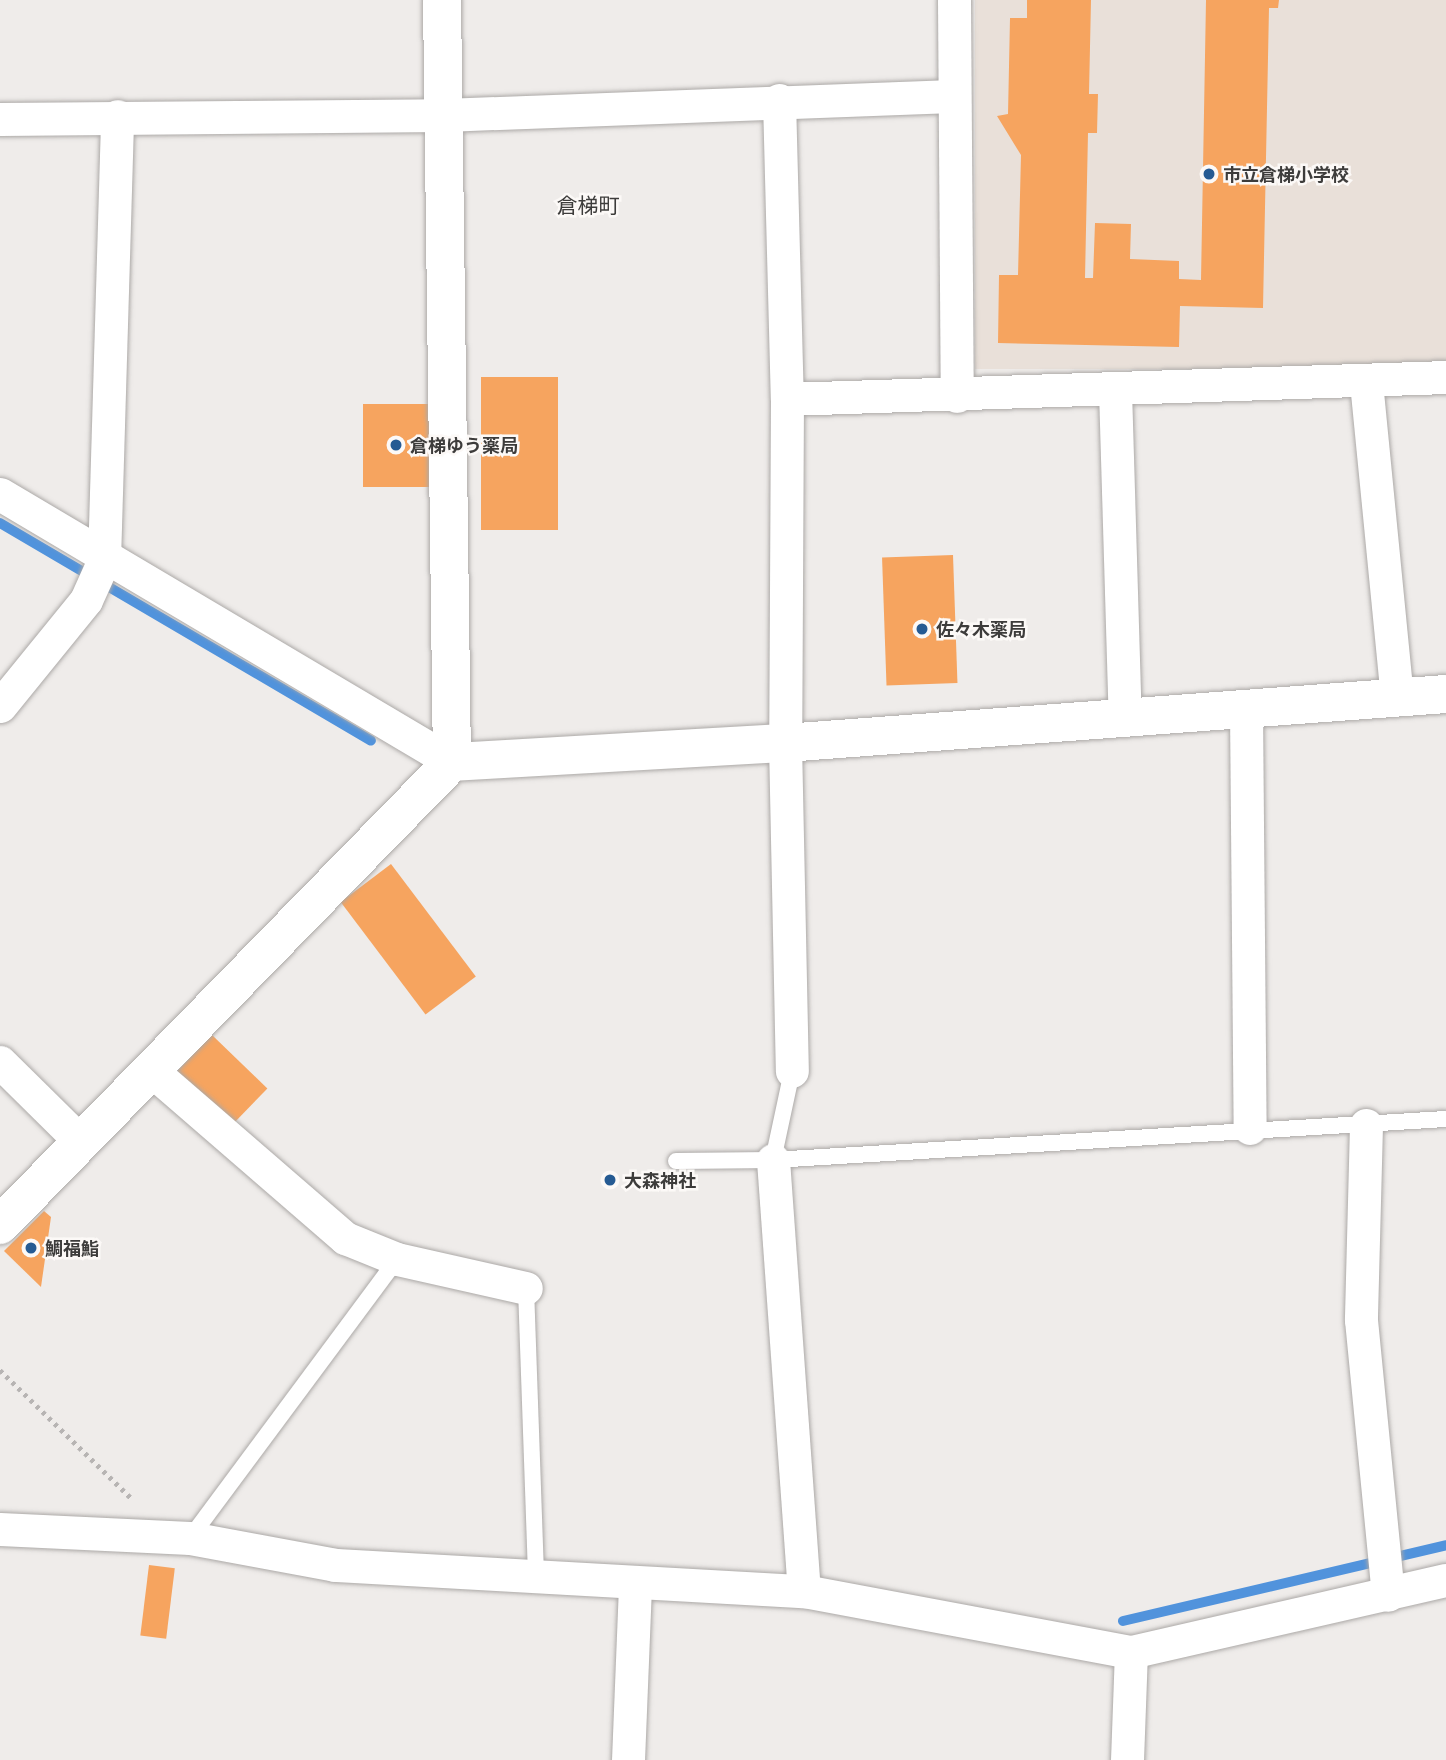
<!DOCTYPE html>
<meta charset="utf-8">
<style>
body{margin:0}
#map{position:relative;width:1446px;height:1760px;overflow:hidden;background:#efecea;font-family:Lato,"Noto Sans JP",sans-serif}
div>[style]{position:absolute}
.built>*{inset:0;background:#e9e0d9;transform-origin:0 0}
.stream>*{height:10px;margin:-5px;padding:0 5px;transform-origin:5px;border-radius:5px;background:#5193dc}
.building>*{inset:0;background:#f6a45f;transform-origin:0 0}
.path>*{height:4.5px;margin-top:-2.25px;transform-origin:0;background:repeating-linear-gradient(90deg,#b7b4b3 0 3.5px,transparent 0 8.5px)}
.roads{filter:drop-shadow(0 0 2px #aca9a7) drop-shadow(0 0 2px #aca9a7)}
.service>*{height:16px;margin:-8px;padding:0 8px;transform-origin:8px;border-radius:8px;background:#fff}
.minor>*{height:33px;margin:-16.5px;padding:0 16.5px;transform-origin:16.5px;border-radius:16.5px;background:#fff}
.tertiary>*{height:38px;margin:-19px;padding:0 19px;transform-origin:19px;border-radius:19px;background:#fff}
.dots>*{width:19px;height:19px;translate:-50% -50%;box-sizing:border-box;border:4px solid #fcf9f7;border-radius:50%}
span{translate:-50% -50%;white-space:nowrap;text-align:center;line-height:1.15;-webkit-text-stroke:5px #fcf9f7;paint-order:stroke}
.poi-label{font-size:18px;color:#3d3c3b;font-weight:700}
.left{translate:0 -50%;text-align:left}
.quarter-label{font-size:21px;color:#3d3c3b}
</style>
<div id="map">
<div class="built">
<div style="left:975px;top:0;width:471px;height:369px"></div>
</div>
<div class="stream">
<div style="left:0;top:523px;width:430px;rotate:30.4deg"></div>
<div style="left:1123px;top:1621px;width:332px;rotate:-13.2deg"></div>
</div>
<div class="building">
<div style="clip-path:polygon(1027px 0,1091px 0,1089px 94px,1098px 94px,1097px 133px,1088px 133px,1085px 278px,1093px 278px,1095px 223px,1131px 224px,1130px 259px,1179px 261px,1179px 279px,1201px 280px,1206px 0,1279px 0,1278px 8px,1269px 8px,1263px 308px,1180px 306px,1179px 347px,998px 343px,999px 275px,1018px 275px,1021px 155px,997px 116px,1008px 114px,1010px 18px,1027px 18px)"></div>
<div style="left:558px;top:377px;width:153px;height:77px;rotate:90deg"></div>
<div style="left:363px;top:404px;width:66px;height:83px"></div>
<div style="left:953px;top:555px;width:128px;height:71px;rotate:88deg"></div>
<div style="left:391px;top:864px;width:141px;height:63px;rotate:53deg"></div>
<div style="left:212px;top:1035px;width:77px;height:53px;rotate:44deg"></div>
<div style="clip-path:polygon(44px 1211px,51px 1217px,41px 1287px,4px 1251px)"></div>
<div style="left:149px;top:1565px;width:26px;height:71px;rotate:7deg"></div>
</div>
<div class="path">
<div style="left:0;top:1370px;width:185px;rotate:44.3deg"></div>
</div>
<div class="roads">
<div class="service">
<div style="left:773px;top:1160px;width:91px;rotate:-77.9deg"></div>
<div style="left:676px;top:1161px;width:97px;rotate:-0.6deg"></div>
<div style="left:773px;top:1160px;width:674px;rotate:-3.49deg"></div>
<div style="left:526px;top:1288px;width:287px;rotate:88deg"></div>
<div style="left:190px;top:1538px;width:347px;rotate:-53.4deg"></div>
</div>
<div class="minor">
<div style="left:954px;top:0;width:396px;rotate:89.6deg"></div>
<div style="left:779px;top:100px;width:299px;rotate:88.5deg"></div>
<div style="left:787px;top:399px;width:344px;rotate:90.3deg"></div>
<div style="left:785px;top:743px;width:328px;rotate:88.8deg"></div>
<div style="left:0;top:119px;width:444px;rotate:-0.5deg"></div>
<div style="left:444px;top:115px;width:509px;rotate:-2.14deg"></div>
<div style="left:1366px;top:382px;width:318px;rotate:84.4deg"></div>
<div style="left:1115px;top:390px;width:328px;rotate:88.3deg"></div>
<div style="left:787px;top:399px;width:659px;rotate:-1.91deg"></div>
<div style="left:0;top:494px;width:525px;rotate:30.66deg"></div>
<div style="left:0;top:706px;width:136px;rotate:-50.9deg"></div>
<div style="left:86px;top:600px;width:44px;rotate:-65.8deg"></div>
<div style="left:104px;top:560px;width:444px;rotate:-88.3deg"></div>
<div style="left:1246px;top:709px;width:419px;rotate:89.5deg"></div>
<div style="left:0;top:1062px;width:114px;rotate:44.6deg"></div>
<div style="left:151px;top:1070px;width:257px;rotate:40.9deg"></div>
<div style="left:345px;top:1238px;width:56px;rotate:22deg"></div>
<div style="left:397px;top:1259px;width:132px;rotate:12.7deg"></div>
<div style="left:1366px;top:1125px;width:195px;rotate:91.5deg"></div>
<div style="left:1361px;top:1320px;width:276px;rotate:84.4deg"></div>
<div style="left:773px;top:1160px;width:432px;rotate:85.9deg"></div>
<div style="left:0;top:1529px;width:190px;rotate:2.7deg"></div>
<div style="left:190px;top:1538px;width:147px;rotate:10.5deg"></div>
<div style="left:335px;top:1565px;width:470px;rotate:3.2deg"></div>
<div style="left:804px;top:1591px;width:333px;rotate:10.6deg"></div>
<div style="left:1131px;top:1652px;width:323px;rotate:-12.9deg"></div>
<div style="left:628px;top:1760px;width:176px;rotate:-87.7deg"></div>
<div style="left:1127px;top:1760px;width:108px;rotate:-87.9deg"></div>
</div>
<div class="tertiary">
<div style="left:442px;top:0;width:762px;rotate:89.25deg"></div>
<div style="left:0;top:1225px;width:647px;rotate:-45.69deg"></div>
<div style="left:452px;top:762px;width:334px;rotate:-3.3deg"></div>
<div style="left:785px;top:743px;width:663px;rotate:-4.24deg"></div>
</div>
</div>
<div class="dots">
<div style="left:1209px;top:174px;background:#265b93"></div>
<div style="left:396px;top:445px;background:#265b93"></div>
<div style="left:922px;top:629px;background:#265b93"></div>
<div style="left:610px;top:1180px;background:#265b93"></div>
<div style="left:31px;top:1248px;background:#265b93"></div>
</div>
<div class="poi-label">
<span class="left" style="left:1223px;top:174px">市立倉梯小学校</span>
<span class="left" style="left:410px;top:445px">倉梯ゆう薬局</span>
<span class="left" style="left:936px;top:629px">佐々木薬局</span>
<span class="left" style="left:624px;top:1180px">大森神社</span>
<span class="left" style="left:45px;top:1248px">鯛福鮨</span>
</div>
<div class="quarter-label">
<span style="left:588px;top:205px">倉梯町</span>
</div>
</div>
